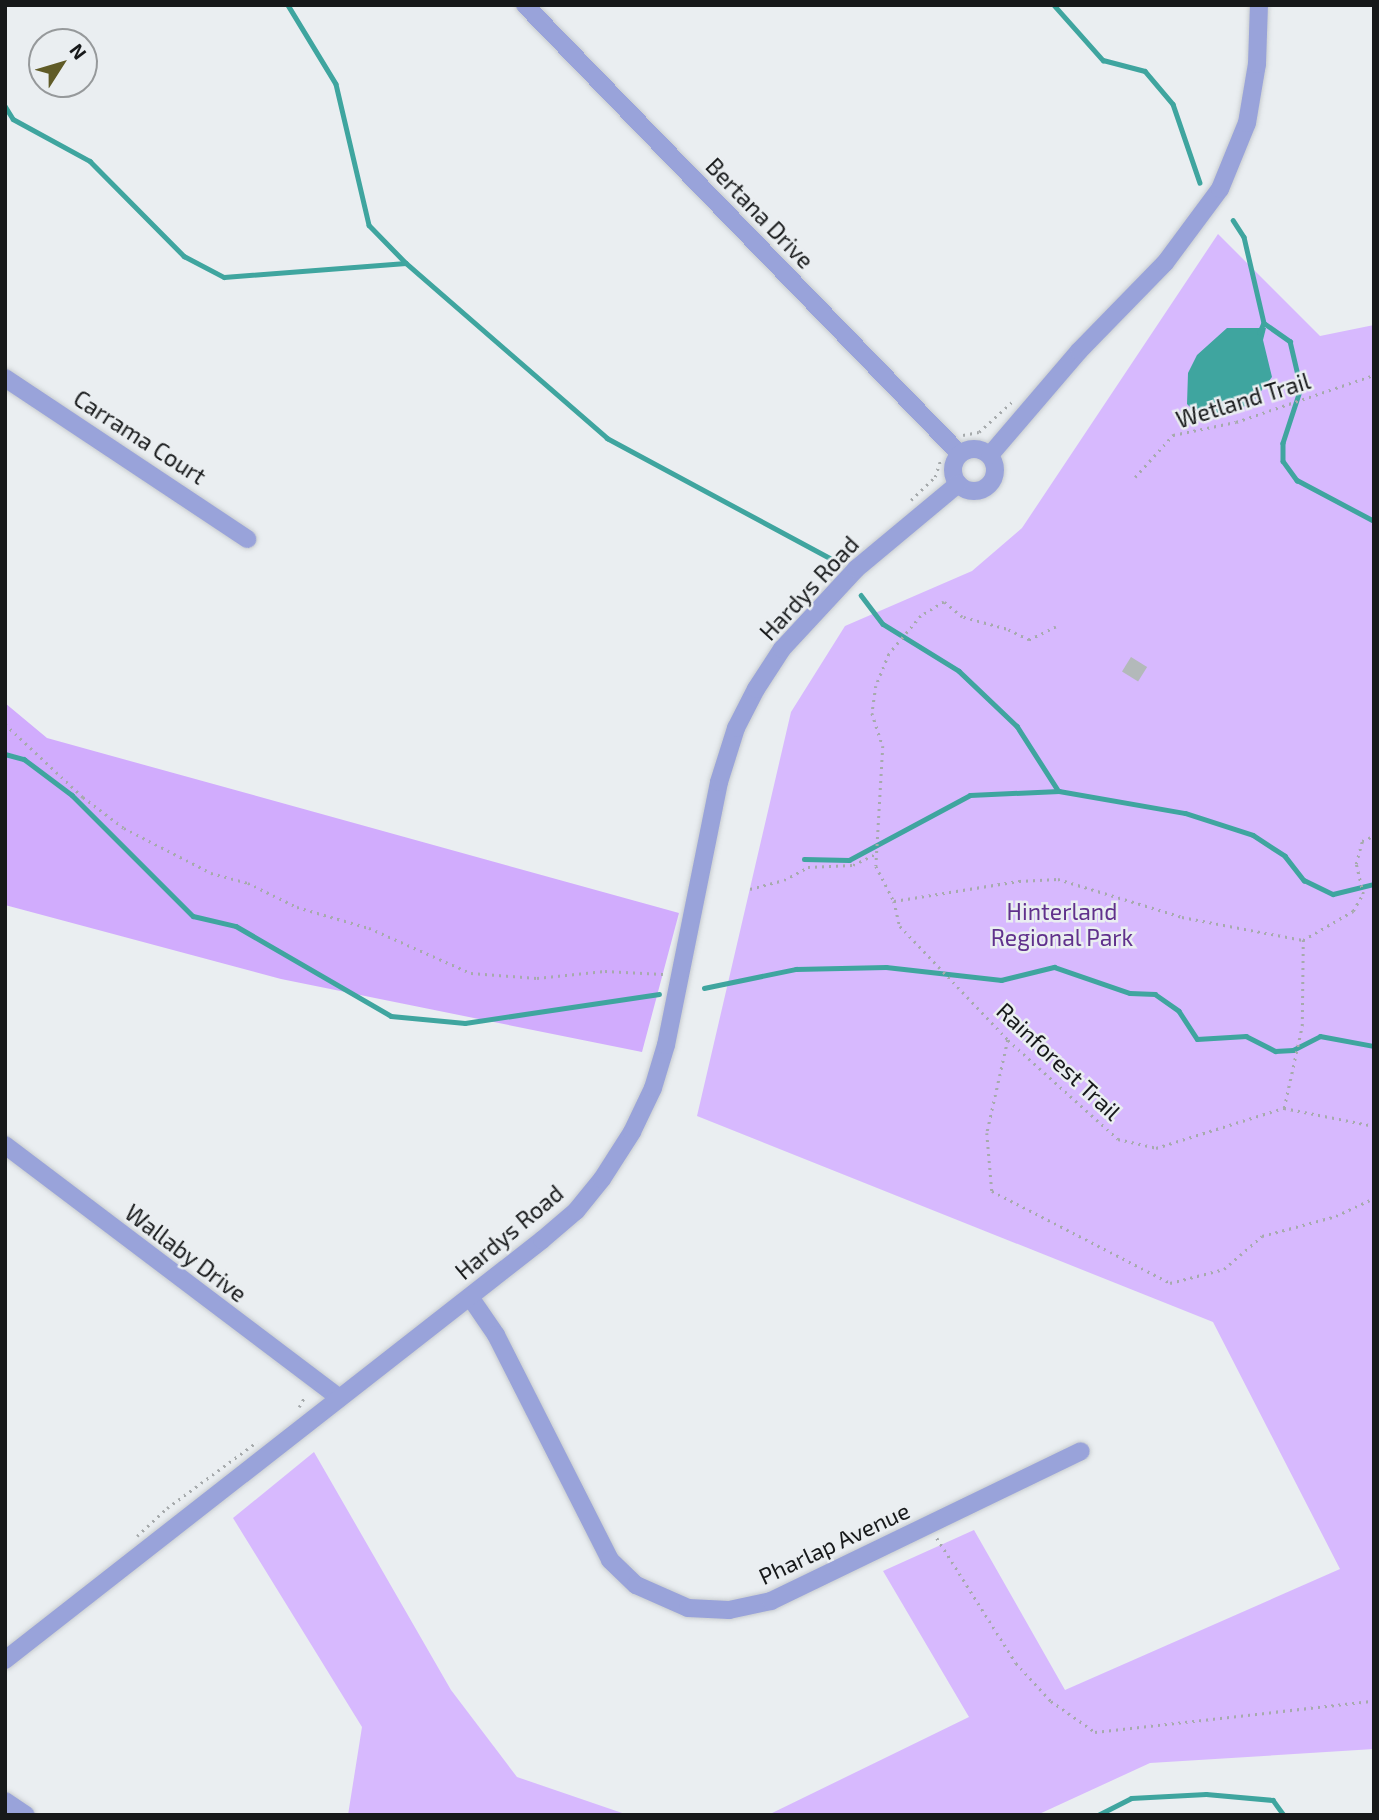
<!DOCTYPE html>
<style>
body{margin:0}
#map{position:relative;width:1379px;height:1820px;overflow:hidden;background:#eaeef1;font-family:"Exo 2",sans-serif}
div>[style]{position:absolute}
.green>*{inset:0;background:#d7b9fe}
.forest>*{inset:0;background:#d1acfd}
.water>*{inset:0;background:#3fa59f}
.stream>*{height:4.5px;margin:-2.25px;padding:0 2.25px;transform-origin:2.25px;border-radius:2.25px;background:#3fa59f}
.building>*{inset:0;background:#b3b9ba;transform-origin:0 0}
.path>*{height:2.5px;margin-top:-1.25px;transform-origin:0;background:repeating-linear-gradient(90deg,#a6aaac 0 2px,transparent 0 7px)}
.roads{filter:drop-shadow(0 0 2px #c8cccf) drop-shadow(0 0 2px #c8cccf)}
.street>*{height:18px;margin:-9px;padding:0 9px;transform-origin:9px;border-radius:9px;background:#99a3da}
.street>.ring{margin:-9px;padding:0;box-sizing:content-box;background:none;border:18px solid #99a3da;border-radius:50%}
span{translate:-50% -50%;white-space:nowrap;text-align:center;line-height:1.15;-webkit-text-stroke:5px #eaeef1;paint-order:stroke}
.street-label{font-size:23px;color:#17191a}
.park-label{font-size:23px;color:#60318c}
.frame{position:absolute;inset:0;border:7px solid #17191a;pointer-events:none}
.north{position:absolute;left:28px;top:28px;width:70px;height:70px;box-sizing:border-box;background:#eaeef1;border:2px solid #96999b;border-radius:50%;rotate:53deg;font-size:19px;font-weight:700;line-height:28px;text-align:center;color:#17191a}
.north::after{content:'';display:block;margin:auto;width:24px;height:32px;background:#605b27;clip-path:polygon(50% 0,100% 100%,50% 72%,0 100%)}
</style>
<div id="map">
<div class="green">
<div style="clip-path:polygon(1218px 234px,1320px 336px,1374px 325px,1374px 1749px,1150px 1763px,1037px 1815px,768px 1815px,969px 1717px,883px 1571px,974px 1530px,1065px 1690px,1340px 1569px,1213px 1322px,697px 1116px,791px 712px,845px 626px,972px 571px,1022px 528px)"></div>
<div style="clip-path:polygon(314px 1452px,451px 1690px,517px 1777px,628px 1815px,348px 1815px,362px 1727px,233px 1518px)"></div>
</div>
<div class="forest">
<div style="clip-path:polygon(5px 703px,47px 738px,679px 913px,642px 1052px,281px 979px,5px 905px)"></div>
</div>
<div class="water">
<div style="clip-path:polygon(1227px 328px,1266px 328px,1263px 340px,1272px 377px,1252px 403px,1227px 414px,1199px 416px,1187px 404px,1188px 373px,1197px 355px)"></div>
</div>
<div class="stream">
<div style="left:288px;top:5px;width:92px;rotate:58.7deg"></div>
<div style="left:336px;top:84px;width:145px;rotate:76.8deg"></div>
<div style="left:369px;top:225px;width:53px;rotate:45.8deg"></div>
<div style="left:406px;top:263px;width:267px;rotate:41deg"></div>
<div style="left:607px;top:438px;width:259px;rotate:28.3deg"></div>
<div style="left:1054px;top:5px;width:74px;rotate:48.3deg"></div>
<div style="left:1103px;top:60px;width:43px;rotate:14.7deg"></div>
<div style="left:1145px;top:71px;width:43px;rotate:49.7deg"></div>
<div style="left:1173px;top:104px;width:83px;rotate:71.1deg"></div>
<div style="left:5px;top:106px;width:15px;rotate:58deg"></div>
<div style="left:13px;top:119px;width:88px;rotate:28.6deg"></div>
<div style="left:90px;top:161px;width:134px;rotate:45.3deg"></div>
<div style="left:184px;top:256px;width:45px;rotate:27.7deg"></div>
<div style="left:224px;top:277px;width:182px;rotate:-4.4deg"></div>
<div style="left:1233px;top:220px;width:20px;rotate:57deg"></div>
<div style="left:1244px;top:237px;width:88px;rotate:76.9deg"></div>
<div style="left:1264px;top:323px;width:10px;rotate:114deg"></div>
<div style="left:1264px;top:323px;width:32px;rotate:35deg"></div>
<div style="left:1290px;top:341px;width:48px;rotate:76.8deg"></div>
<div style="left:1301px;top:388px;width:58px;rotate:108.1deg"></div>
<div style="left:1283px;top:443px;width:18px;rotate:90deg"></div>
<div style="left:1283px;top:461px;width:24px;rotate:54deg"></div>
<div style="left:1297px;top:480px;width:87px;rotate:28deg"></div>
<div style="left:861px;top:595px;width:36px;rotate:53deg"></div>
<div style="left:883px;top:624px;width:89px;rotate:31.7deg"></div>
<div style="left:959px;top:671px;width:80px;rotate:43.5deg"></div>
<div style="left:1017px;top:726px;width:76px;rotate:57.4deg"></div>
<div style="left:5px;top:754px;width:20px;rotate:15deg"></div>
<div style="left:24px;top:759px;width:60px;rotate:36.9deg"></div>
<div style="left:72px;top:795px;width:171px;rotate:45deg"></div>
<div style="left:193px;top:916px;width:44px;rotate:13.1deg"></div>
<div style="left:236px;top:926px;width:179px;rotate:30.1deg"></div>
<div style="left:391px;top:1016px;width:74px;rotate:5.4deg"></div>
<div style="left:465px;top:1023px;width:196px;rotate:-8.5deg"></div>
<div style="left:804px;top:859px;width:45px;rotate:1.3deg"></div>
<div style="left:849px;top:860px;width:137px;rotate:-28.2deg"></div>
<div style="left:970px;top:795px;width:89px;rotate:-2.6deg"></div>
<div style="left:1059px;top:791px;width:128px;rotate:9.9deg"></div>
<div style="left:1185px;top:813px;width:71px;rotate:17.9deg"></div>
<div style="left:1253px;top:835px;width:38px;rotate:33deg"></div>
<div style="left:1285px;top:856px;width:31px;rotate:52deg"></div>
<div style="left:1304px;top:880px;width:32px;rotate:26deg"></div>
<div style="left:1333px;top:894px;width:42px;rotate:-13.7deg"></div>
<div style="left:704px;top:988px;width:94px;rotate:-11.7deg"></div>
<div style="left:796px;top:969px;width:90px;rotate:-1.3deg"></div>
<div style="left:886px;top:967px;width:116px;rotate:6.4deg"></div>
<div style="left:1001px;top:980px;width:55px;rotate:-13.8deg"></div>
<div style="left:1054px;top:967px;width:80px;rotate:18.9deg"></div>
<div style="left:1130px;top:993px;width:25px;rotate:2deg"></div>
<div style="left:1155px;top:994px;width:29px;rotate:35deg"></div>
<div style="left:1179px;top:1011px;width:33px;rotate:57deg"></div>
<div style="left:1197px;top:1039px;width:49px;rotate:-3.5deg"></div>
<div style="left:1246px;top:1036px;width:33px;rotate:27deg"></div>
<div style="left:1275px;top:1051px;width:18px;rotate:-3deg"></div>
<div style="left:1293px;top:1050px;width:30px;rotate:-27deg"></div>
<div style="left:1320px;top:1036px;width:55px;rotate:10.5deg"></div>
<div style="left:1098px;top:1815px;width:37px;rotate:-27deg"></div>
<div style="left:1131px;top:1798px;width:75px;rotate:-3.1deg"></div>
<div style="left:1206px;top:1794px;width:67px;rotate:5.1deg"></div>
<div style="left:1273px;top:1800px;width:19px;rotate:54deg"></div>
</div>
<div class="building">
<div style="left:1131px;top:657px;width:19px;height:17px;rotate:32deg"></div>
</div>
<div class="path">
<div style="left:963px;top:435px;width:16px;rotate:-11deg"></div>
<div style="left:979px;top:432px;width:47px;rotate:-42.4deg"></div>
<div style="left:1135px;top:477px;width:57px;rotate:-47.9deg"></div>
<div style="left:1173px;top:435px;width:64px;rotate:-11.7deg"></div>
<div style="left:1236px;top:422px;width:146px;rotate:-18.8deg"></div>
<div style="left:911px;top:500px;width:33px;rotate:-44deg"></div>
<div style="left:935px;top:477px;width:19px;rotate:-72deg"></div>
<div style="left:1056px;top:627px;width:30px;rotate:154deg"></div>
<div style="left:1029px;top:640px;width:25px;rotate:-154deg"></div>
<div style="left:1006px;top:629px;width:46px;rotate:-164.7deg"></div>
<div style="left:962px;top:617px;width:23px;rotate:-140deg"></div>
<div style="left:944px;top:602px;width:27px;rotate:149deg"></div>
<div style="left:921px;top:616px;width:50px;rotate:130.1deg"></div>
<div style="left:889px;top:654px;width:35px;rotate:112deg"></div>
<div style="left:876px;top:686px;width:27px;rotate:98deg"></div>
<div style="left:872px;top:713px;width:35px;rotate:72deg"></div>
<div style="left:883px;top:746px;width:120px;rotate:93.3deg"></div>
<div style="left:876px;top:866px;width:39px;rotate:63deg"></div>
<div style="left:894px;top:901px;width:26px;rotate:77deg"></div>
<div style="left:900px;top:926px;width:157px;rotate:46.5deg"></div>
<div style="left:1008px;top:1040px;width:148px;rotate:42deg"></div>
<div style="left:1118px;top:1139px;width:39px;rotate:13deg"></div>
<div style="left:1156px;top:1148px;width:134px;rotate:-17.4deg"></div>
<div style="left:1284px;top:1108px;width:92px;rotate:11.3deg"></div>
<div style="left:5px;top:724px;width:107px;rotate:43.1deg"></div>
<div style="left:83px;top:797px;width:51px;rotate:37.1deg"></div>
<div style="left:124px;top:828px;width:98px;rotate:27.3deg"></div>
<div style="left:211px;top:873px;width:38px;rotate:15deg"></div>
<div style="left:248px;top:883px;width:55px;rotate:26.1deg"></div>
<div style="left:297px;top:907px;width:75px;rotate:16.3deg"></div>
<div style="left:369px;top:928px;width:111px;rotate:23.8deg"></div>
<div style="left:471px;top:973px;width:66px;rotate:4.3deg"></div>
<div style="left:537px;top:978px;width:68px;rotate:-5.9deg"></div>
<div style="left:605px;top:971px;width:58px;rotate:3deg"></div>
<div style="left:1373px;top:790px;width:1px;rotate:45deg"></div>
<div style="left:750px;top:889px;width:35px;rotate:-15deg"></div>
<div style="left:784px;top:880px;width:27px;rotate:-28deg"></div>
<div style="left:808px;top:867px;width:45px;rotate:-2.5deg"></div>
<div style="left:853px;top:865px;width:25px;rotate:-26deg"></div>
<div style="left:894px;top:901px;width:127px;rotate:-9.1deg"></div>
<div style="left:1019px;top:881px;width:39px;rotate:-3deg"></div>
<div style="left:1058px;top:879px;width:130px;rotate:17deg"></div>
<div style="left:1182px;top:917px;width:123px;rotate:10.8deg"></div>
<div style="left:1303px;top:940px;width:58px;rotate:-30.1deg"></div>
<div style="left:1353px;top:911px;width:20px;rotate:-60deg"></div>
<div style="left:1363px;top:894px;width:31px;rotate:-103deg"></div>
<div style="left:1356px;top:864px;width:24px;rotate:-75deg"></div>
<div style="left:1362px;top:841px;width:13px;rotate:-23deg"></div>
<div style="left:1008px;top:1040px;width:95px;rotate:102.7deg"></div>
<div style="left:987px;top:1133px;width:58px;rotate:85.1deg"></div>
<div style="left:992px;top:1191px;width:200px;rotate:27.3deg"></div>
<div style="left:1170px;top:1283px;width:56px;rotate:-14.5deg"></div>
<div style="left:1224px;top:1269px;width:50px;rotate:-41deg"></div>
<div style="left:1262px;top:1236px;width:77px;rotate:-15.1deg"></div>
<div style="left:1336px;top:1216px;width:42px;rotate:-25.3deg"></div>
<div style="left:1284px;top:1108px;width:84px;rotate:-77.6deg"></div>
<div style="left:1302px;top:1026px;width:86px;rotate:-89.3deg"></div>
<div style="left:299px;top:1407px;width:13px;rotate:-61deg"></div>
<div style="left:137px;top:1536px;width:41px;rotate:-43deg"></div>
<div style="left:167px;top:1508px;width:112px;rotate:-36.3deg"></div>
<div style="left:937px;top:1538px;width:148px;rotate:57.7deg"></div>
<div style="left:1016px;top:1663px;width:52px;rotate:47.4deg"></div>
<div style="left:1051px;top:1701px;width:54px;rotate:35.2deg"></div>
<div style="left:1095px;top:1732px;width:280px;rotate:-6.4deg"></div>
</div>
<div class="roads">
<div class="street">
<div style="left:525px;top:5px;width:625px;rotate:45.91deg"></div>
<div style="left:5px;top:378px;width:291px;rotate:33.6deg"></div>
<div class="ring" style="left:953px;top:449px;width:24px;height:24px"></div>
<div style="left:990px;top:455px;width:137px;rotate:-49.4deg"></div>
<div style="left:1079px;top:351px;width:123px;rotate:-45.7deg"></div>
<div style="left:1165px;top:263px;width:92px;rotate:-53.4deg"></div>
<div style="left:1220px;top:189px;width:71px;rotate:-67.8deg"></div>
<div style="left:1247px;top:123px;width:60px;rotate:-80.4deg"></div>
<div style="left:1257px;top:64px;width:59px;rotate:-88.1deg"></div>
<div style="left:5px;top:1145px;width:419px;rotate:37.1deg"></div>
<div style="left:470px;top:1297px;width:46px;rotate:55.6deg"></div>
<div style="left:496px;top:1335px;width:252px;rotate:63.1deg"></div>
<div style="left:610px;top:1560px;width:36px;rotate:44deg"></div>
<div style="left:636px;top:1585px;width:57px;rotate:23.9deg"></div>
<div style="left:688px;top:1608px;width:41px;rotate:2.8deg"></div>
<div style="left:729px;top:1610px;width:43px;rotate:-12.1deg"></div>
<div style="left:771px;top:1601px;width:344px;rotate:-25.8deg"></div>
<div style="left:5px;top:1660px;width:682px;rotate:-38.03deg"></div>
<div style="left:542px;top:1240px;width:45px;rotate:-40.5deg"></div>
<div style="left:576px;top:1211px;width:41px;rotate:-50.9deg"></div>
<div style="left:602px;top:1179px;width:56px;rotate:-57.4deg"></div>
<div style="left:632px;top:1132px;width:49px;rotate:-64.5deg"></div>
<div style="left:653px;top:1088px;width:45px;rotate:-73.2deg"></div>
<div style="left:666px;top:1045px;width:268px;rotate:-78.6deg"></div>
<div style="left:719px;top:782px;width:57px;rotate:-72.5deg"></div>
<div style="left:736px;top:728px;width:44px;rotate:-62.9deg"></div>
<div style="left:756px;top:689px;width:48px;rotate:-57deg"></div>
<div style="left:782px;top:649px;width:109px;rotate:-47.2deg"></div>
<div style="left:856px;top:569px;width:133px;rotate:-39.8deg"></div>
<div style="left:5px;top:1801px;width:25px;rotate:34deg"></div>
</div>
</div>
<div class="street-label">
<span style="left:760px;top:213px;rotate:46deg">Bertana Drive</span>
<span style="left:1243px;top:400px;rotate:-17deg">Wetland Trail</span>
<span style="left:140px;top:437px;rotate:33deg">Carrama Court</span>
<span style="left:809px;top:588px;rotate:-47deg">Hardys Road</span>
<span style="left:1059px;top:1061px;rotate:43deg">Rainforest Trail</span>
<span style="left:509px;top:1232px;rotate:-40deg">Hardys Road</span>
<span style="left:186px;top:1253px;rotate:37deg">Wallaby Drive</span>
<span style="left:834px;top:1543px;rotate:-25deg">Pharlap Avenue</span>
</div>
<div class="park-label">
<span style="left:1062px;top:924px">Hinterland<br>Regional Park</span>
</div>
<div class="frame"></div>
<div class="north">N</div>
</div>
